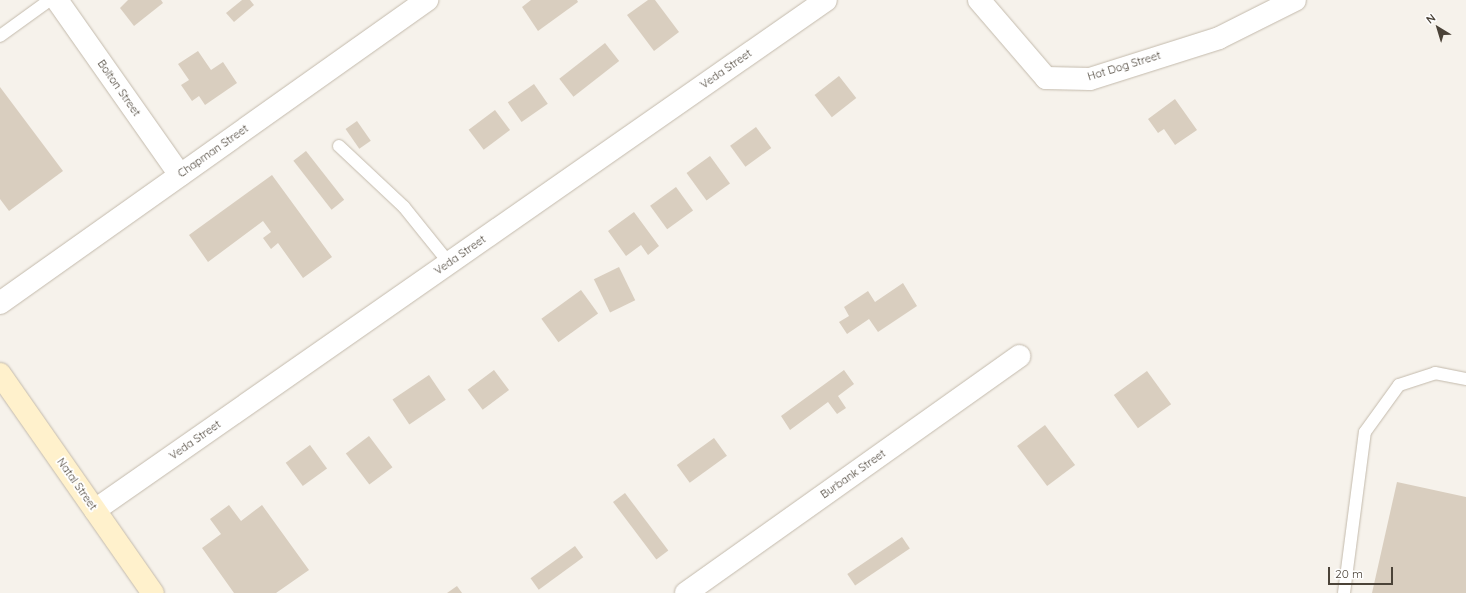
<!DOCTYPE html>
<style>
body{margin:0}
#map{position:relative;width:1466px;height:593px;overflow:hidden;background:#f6f2eb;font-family:Quicksand,sans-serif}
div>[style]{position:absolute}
.building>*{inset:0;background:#d9cebf;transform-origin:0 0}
.roads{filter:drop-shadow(0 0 1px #c3baac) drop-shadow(0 0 1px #c3baac)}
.service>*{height:12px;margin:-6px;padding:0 6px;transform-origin:6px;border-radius:6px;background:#fff}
.minor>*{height:22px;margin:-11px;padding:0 11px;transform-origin:11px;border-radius:11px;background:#fff}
.secondary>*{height:22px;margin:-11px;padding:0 11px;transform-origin:11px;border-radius:11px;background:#fff1cc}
span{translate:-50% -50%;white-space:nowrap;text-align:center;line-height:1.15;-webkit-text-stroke:4px #fff;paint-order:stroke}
.street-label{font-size:11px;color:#4b4338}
.north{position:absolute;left:1418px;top:8px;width:40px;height:40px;-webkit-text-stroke:3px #fff;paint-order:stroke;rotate:322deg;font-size:11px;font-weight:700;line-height:16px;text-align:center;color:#4b4338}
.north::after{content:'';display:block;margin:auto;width:14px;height:18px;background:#4b4338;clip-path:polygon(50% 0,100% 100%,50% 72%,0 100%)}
.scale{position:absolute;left:1328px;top:567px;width:65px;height:18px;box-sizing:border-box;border:2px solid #4b4338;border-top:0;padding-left:5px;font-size:12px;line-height:14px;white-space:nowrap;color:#4b4338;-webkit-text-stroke:3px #fff;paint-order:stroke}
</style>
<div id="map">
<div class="building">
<div style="clip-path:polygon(128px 0,161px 0,163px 3px,134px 26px,120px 8px)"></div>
<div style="clip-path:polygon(242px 0,250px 0,254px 5px,234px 22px,226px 13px)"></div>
<div style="clip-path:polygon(531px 0,577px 0,578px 2px,538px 31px,522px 7px)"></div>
<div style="clip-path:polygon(648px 0,655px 0,679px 32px,654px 51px,627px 15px)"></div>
<div style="left:605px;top:43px;width:23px;height:58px;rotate:52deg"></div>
<div style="clip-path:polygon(198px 51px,211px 70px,223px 62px,237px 83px,205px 105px,199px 96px,192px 101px,181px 85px,189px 80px,178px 64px)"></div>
<div style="left:839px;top:76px;width:28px;height:31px;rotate:52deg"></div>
<div style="left:534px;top:84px;width:24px;height:32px;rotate:55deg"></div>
<div style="clip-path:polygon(0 87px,63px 171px,9px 211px,0 199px)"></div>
<div style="clip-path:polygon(1175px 99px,1197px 130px,1175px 145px,1164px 129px,1158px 133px,1148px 119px)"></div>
<div style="left:495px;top:110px;width:25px;height:33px;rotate:53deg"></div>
<div style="left:357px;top:121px;width:24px;height:14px;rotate:55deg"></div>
<div style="left:756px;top:127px;width:26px;height:32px;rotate:54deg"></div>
<div style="left:306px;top:151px;width:62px;height:16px;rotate:52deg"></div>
<div style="left:710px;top:156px;width:34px;height:29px;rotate:54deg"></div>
<div style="clip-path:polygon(272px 175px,332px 257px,303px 278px,278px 243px,271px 249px,263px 238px,271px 232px,263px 221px,208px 262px,189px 235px)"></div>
<div style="left:676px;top:187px;width:29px;height:32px;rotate:54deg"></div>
<div style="clip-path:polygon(634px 212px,659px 246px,648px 255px,641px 245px,626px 256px,608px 231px)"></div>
<div style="left:619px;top:267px;width:37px;height:28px;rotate:64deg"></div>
<div style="clip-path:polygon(903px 283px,917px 306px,878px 332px,869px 319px,847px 334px,839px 322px,849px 316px,844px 307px,868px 291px,875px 302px)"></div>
<div style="left:581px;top:290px;width:29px;height:49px;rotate:54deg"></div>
<div style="left:494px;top:370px;width:25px;height:33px;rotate:53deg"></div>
<div style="clip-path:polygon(844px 370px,854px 384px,838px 396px,846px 408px,837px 414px,828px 402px,790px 430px,781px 416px)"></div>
<div style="left:1147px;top:371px;width:41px;height:41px;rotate:54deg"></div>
<div style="left:429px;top:375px;width:30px;height:44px;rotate:56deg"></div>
<div style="left:1045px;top:425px;width:50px;height:35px;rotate:53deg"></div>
<div style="left:369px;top:436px;width:39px;height:29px;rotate:53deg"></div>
<div style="left:714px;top:438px;width:22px;height:46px;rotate:54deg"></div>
<div style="left:310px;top:445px;width:29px;height:30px;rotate:54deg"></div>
<div style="clip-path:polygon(1397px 482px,1466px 497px,1466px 593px,1372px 593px)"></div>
<div style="left:625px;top:493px;width:72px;height:15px;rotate:53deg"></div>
<div style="clip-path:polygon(229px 505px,241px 521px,262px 505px,309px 570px,276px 593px,234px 593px,202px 548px,221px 534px,210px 519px)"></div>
<div style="left:902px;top:537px;width:14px;height:66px;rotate:56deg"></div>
<div style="left:575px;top:546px;width:14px;height:55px;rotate:54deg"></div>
<div style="clip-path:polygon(457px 586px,462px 593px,447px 593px)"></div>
</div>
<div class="roads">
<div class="service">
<div style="left:0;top:36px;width:62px;rotate:-35.8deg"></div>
<div style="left:339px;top:146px;width:89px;rotate:43.2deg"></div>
<div style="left:404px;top:207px;width:72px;rotate:51.2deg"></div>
<div style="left:1344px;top:593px;width:162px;rotate:-82.6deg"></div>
<div style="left:1365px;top:432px;width:58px;rotate:-54.1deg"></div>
<div style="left:1399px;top:385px;width:38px;rotate:-18deg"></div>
<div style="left:1435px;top:373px;width:32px;rotate:11deg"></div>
</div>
<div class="minor">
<div style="left:57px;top:0;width:214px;rotate:54.9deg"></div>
<div style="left:979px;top:0;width:103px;rotate:49.3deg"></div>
<div style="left:1046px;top:78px;width:44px;rotate:1.3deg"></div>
<div style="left:1090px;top:79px;width:135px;rotate:-17.6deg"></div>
<div style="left:1219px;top:38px;width:85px;rotate:-26.6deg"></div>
<div style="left:0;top:303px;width:524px;rotate:-35.36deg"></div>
<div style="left:95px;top:510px;width:891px;rotate:-34.9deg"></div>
<div style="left:686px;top:593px;width:409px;rotate:-35.4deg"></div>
</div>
<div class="secondary">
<div style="left:0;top:374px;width:267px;rotate:55.1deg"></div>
</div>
</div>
<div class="street-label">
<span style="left:1124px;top:66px;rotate:-17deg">Hot Dog Street</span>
<span style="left:726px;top:69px;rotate:-35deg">Veda Street</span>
<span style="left:119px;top:88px;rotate:55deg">Bolton Street</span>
<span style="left:213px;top:151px;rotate:-35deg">Chapman Street</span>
<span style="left:460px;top:255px;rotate:-35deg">Veda Street</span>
<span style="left:195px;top:440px;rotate:-35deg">Veda Street</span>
<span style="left:853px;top:474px;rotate:-35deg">Burbank Street</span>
<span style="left:77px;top:484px;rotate:55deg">Natal Street</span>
</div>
<div class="north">N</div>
<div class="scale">20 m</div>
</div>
